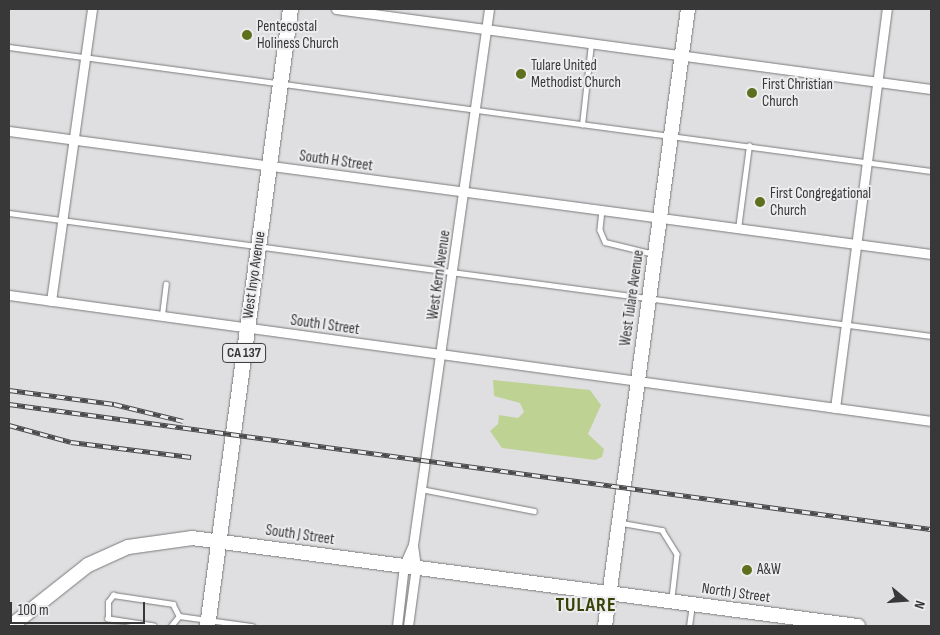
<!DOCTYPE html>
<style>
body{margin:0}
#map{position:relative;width:940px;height:635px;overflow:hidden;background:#dfdfe1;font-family:"Sofia Sans Condensed",sans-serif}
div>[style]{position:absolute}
.green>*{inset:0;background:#bed294}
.roads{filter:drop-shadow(0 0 1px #7a7a7c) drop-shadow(0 0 1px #7a7a7c)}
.lane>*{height:4.5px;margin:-2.25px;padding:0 2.25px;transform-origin:2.25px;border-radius:2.25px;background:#fff}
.street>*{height:9px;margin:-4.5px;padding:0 4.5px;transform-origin:4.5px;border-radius:4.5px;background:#fff}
.secondary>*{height:14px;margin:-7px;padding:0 7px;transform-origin:7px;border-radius:7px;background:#fff}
.primary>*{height:15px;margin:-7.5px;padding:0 7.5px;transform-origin:7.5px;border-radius:7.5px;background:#fff}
.rail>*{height:4.5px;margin-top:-2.25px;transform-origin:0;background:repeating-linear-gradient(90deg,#ececee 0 8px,#4a4a4b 0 16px);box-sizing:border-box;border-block:1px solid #4a4a4b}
.dots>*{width:14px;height:14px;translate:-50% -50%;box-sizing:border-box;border:2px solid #ececee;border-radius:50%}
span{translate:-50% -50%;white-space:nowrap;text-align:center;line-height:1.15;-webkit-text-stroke:4px #ececee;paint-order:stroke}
.shield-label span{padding:1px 4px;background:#ececee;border:1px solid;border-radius:4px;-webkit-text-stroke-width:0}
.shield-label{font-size:14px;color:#383839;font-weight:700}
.poi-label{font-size:15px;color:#383839}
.left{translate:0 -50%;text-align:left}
.street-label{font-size:15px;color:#383839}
.district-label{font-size:20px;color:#364208;font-weight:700;letter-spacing:1px}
.frame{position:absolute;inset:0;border:10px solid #383839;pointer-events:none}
.north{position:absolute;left:880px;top:575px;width:50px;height:50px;-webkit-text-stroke:4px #ececee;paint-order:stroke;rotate:108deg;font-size:14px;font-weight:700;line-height:20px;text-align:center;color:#383839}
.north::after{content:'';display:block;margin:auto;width:18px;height:22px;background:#383839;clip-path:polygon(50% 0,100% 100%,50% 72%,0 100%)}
.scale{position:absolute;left:10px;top:602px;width:135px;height:22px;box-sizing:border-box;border:2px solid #383839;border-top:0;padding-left:6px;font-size:15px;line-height:18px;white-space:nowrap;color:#383839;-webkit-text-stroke:4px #ececee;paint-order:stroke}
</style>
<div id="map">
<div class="green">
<div style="clip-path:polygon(493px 380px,590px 390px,601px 405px,588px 434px,604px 449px,602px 457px,595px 460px,502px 448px,490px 431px,498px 424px,499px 415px,518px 418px,524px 412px,520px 403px,494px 396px)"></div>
</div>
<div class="roads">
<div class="lane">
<div style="left:9px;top:47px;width:930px;rotate:7.66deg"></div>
<div style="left:582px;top:125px;width:82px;rotate:-83.7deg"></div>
<div style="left:602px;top:210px;width:20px;rotate:96deg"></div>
<div style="left:600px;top:230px;width:13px;rotate:67deg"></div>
<div style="left:605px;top:242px;width:50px;rotate:13.8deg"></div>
<div style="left:9px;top:213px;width:930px;rotate:7.6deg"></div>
<div style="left:738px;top:229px;width:84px;rotate:-82.5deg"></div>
<div style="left:162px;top:315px;width:31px;rotate:-83deg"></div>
<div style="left:421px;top:489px;width:115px;rotate:11deg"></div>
<div style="left:622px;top:523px;width:41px;rotate:9.9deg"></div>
<div style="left:662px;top:530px;width:28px;rotate:58deg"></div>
<div style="left:677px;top:554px;width:44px;rotate:96.5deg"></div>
<div style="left:179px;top:616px;width:74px;rotate:7.8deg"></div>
<div style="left:154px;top:626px;width:47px;rotate:-171.3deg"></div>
<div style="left:108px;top:619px;width:17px;rotate:-90deg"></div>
<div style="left:108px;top:602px;width:9px;rotate:-54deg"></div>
<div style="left:113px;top:595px;width:61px;rotate:8.5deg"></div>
<div style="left:173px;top:604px;width:13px;rotate:63deg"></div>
<div style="left:171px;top:626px;width:13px;rotate:-51deg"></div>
<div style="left:689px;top:626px;width:21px;rotate:-82deg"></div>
</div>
<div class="street">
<div style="left:336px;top:9px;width:600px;rotate:7.66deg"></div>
<div style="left:9px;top:131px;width:930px;rotate:7.6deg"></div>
<div style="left:9px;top:295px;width:931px;rotate:7.78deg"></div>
<div style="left:51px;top:301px;width:295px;rotate:-82deg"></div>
<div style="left:835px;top:408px;width:402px;rotate:-82.6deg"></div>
<div style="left:397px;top:626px;width:61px;rotate:-83.5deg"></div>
<div style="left:404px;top:565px;width:22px;rotate:-66deg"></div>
<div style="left:413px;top:545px;width:541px;rotate:-81.93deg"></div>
<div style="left:408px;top:626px;width:60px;rotate:-82.3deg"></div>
<div style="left:416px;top:567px;width:21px;rotate:-98deg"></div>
</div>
<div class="secondary">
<div style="left:11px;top:626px;width:98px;rotate:-38.4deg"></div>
<div style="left:88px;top:565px;width:44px;rotate:-24.2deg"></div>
<div style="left:128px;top:547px;width:65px;rotate:-8deg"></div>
<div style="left:192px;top:538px;width:672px;rotate:7.53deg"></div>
<div style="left:605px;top:626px;width:623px;rotate:-82.34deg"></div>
</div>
<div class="primary">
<div style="left:207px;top:626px;width:623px;rotate:-82.34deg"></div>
</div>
</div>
<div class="rail">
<div style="left:9px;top:390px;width:106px;rotate:7.6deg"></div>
<div style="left:114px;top:404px;width:71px;rotate:13.8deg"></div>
<div style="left:9px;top:404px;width:930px;rotate:7.72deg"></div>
<div style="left:9px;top:425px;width:64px;rotate:15.3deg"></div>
<div style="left:71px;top:442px;width:121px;rotate:7.1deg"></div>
</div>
<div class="dots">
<div style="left:247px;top:35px;background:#5e701e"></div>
<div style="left:521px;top:74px;background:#5e701e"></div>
<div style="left:752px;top:93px;background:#5e701e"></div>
<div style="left:760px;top:202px;background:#5e701e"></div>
<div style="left:747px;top:570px;background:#5e701e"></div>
</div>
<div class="shield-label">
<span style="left:244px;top:353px">CA 137</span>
</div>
<div class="poi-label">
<span class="left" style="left:257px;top:35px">Pentecostal<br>Holiness Church</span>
<span class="left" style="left:531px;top:74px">Tulare United<br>Methodist Church</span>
<span class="left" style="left:762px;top:93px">First Christian<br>Church</span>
<span class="left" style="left:770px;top:202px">First Congregational<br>Church</span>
<span class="left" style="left:757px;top:570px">A&amp;W</span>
</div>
<div class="street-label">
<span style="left:336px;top:161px;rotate:8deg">South H Street</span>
<span style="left:254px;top:275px;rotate:-82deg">West Inyo Avenue</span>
<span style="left:439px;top:275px;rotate:-82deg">West Kern Avenue</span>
<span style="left:632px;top:298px;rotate:-82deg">West Tulare Avenue</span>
<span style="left:325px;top:325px;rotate:8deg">South I Street</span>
<span style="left:300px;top:535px;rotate:8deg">South J Street</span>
<span style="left:736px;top:593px;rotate:8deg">North J Street</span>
</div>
<div class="district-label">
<span style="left:586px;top:605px">TULARE</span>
</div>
<div class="frame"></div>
<div class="north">N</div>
<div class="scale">100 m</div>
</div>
